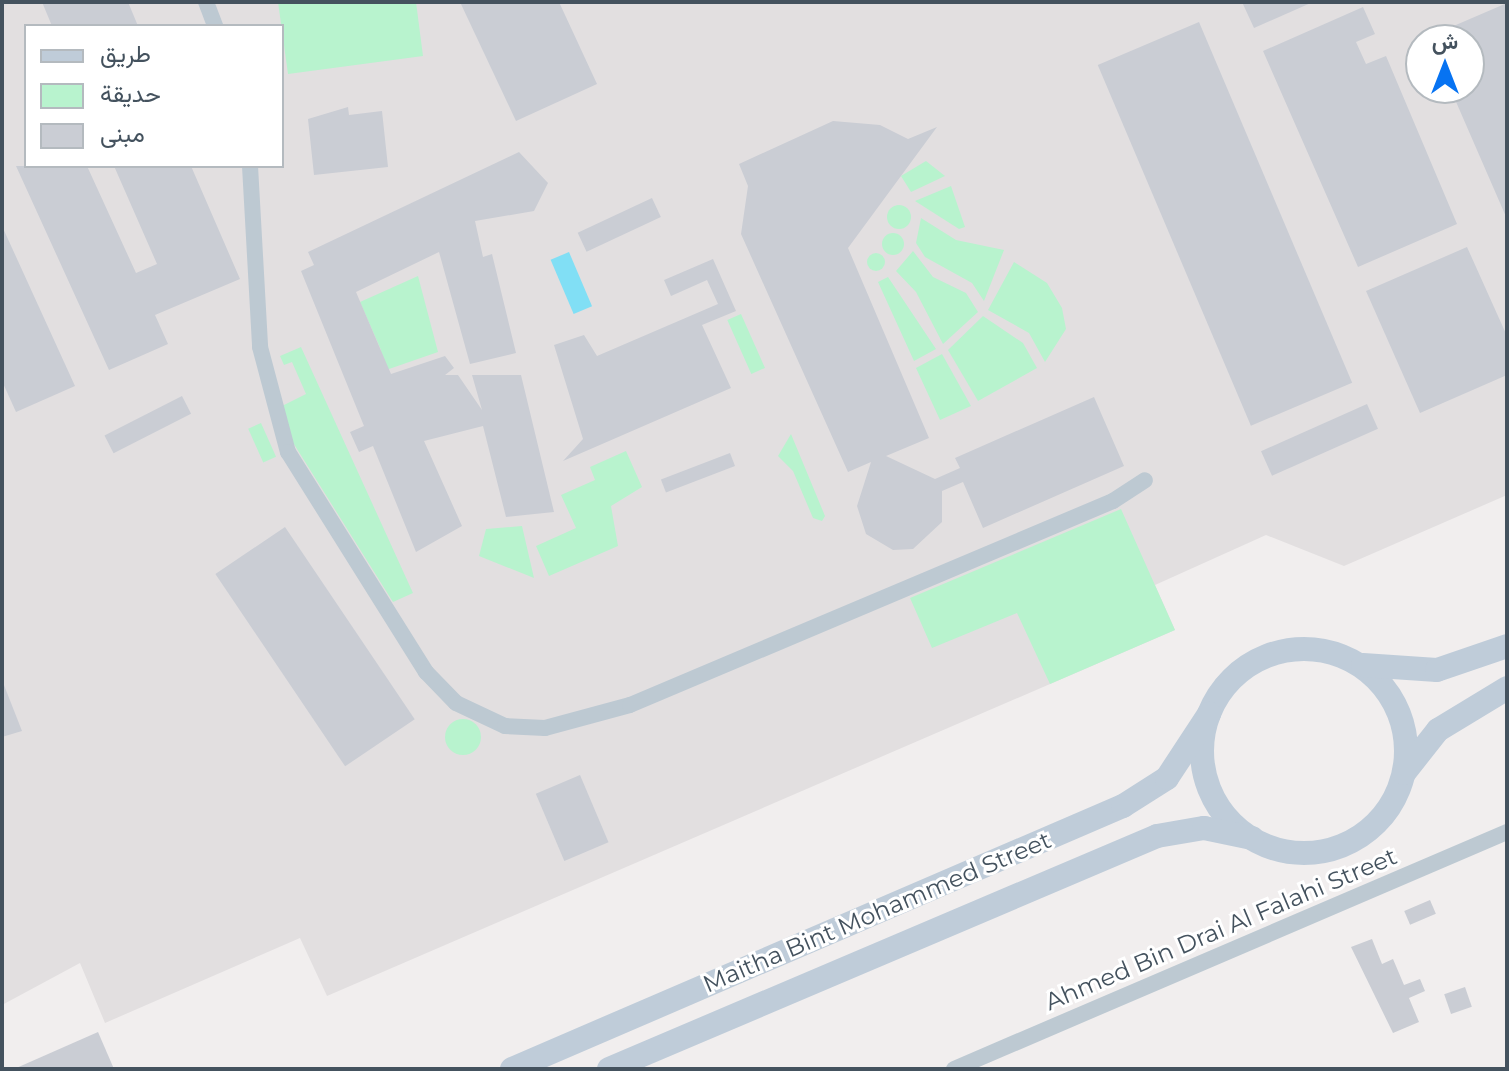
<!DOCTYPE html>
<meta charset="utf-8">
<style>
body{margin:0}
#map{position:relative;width:1509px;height:1071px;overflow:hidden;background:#f1eeee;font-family:Montserrat,Vazirmatn,sans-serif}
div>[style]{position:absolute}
.education>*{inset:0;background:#e2dfe0}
.green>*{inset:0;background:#b8f3ce;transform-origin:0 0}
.round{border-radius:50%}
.water>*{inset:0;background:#81dff5;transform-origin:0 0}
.building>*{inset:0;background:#cacdd4;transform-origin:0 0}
.minor>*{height:16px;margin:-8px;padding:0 8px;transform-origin:8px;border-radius:8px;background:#bdc9d2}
.secondary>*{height:24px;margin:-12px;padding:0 12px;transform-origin:12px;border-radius:12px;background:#bfccd9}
.secondary>.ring{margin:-12px;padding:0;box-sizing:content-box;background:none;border:24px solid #bfccd9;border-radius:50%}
span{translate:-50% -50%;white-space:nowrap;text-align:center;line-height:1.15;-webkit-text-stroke:6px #fff;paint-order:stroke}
.street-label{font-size:24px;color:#44525e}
.frame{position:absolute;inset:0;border:4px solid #44525e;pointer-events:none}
.legend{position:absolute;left:24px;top:24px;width:260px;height:144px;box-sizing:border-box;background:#fff;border:2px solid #b4babf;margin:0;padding:10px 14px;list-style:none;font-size:24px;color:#44525e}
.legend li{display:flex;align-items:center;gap:16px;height:40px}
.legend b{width:40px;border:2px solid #b4babf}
.north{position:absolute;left:1405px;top:24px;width:80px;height:80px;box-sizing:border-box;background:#fff;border:2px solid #b4babf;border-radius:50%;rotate:0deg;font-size:22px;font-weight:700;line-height:32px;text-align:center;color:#44525e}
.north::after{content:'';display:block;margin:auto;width:28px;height:36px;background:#0773f2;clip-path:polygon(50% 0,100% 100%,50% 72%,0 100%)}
</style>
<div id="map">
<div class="education">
<div style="clip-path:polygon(evenodd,2px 2px,1507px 2px,1507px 495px,1344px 566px,1266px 535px,1155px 585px,1175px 630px,327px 996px,300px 938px,105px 1023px,80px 963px,2px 1005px,2px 2px,26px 26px,282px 26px,282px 166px,26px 166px,26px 26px,2px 2px,1421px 40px,1469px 40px,1469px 88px,1421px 88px,1421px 40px)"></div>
</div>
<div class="green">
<div style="clip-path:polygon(278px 2px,416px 2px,423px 56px,288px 74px)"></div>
<div style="clip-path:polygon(926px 161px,945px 176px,911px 192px,901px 176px)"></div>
<div style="clip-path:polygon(951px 186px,965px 227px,959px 229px,915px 201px)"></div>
<div class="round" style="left:887px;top:205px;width:24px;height:24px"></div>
<div style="clip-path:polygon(921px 218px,956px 240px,1004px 250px,984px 301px,972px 283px,925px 257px,916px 243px)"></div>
<div class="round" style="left:882px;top:233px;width:22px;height:22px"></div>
<div style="clip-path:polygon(913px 251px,933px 277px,966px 293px,978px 312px,943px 344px,916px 292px,896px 271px)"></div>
<div class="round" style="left:867px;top:253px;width:18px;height:18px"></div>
<div style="clip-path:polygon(1014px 262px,1047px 283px,1062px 308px,1066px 329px,1045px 362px,1029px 333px,988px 310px)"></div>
<div style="clip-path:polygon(418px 276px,438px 352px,389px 369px,380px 364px,381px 350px,360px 302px)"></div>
<div style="clip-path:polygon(888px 277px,936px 349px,914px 361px,878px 282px)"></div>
<div style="left:741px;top:314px;width:59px;height:15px;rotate:66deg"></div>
<div style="clip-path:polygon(983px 316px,1023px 343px,1037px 368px,978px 401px,948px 350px)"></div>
<div style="clip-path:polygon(301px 347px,413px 593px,393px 602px,292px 441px,282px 406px,306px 394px,292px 362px,284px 365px,280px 356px)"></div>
<div style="clip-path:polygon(942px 354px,971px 406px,940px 420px,916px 368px)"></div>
<div style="left:261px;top:423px;width:37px;height:14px;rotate:66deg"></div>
<div style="clip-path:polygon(791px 434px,825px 516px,822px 521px,813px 518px,793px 471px,778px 456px)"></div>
<div style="clip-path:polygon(626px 451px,642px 487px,611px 506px,618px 546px,549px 576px,536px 546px,576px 528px,561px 495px,595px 480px,590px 467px)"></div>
<div style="clip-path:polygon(1121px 509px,1175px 630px,1050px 684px,1017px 613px,932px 648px,910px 598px)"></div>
<div style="clip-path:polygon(522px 526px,534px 578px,479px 556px,486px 529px)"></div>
<div class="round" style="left:445px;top:719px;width:36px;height:36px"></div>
</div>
<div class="water">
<div style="left:569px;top:252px;width:59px;height:20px;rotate:67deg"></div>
</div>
<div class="building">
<div style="clip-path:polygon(42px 2px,128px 2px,138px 26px,52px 26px)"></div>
<div style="clip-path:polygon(460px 2px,559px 2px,597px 84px,516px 121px)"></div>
<div style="clip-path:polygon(1242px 2px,1313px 2px,1254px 28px)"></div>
<div style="clip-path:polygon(1507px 3px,1507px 219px,1450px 88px,1469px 88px,1469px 40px,1421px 40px)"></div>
<div style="clip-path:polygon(1363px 7px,1375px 34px,1356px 42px,1366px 64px,1386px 56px,1457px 224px,1358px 267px,1263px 51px)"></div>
<div style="left:1199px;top:22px;width:392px;height:110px;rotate:67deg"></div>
<div style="clip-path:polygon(348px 107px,349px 115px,382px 111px,388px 167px,314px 175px,308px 119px)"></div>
<div style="clip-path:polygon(833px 121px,880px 125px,908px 139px,937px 127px,848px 248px,929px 438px,886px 456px,935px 479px,960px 468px,955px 458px,1094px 397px,1124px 466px,983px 528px,963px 482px,942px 491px,942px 522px,913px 549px,893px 550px,866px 534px,857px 506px,871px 462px,848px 472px,741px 234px,748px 186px,739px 164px)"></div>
<div style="clip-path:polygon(519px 152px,548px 183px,534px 211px,475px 221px,483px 257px,492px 254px,516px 353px,470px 364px,439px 252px,356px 292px,391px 374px,445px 356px,454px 368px,445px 375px,458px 375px,482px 410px,472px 375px,521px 375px,554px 512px,506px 517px,483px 426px,424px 441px,462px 526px,416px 552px,373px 446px,359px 452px,350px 432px,364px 426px,301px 271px,314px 265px,308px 252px)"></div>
<div style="clip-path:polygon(16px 166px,87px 166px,136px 273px,157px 264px,114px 166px,191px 166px,240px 279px,155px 315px,168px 344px,109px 370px)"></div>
<div style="left:652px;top:198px;width:21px;height:82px;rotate:65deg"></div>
<div style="clip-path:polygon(2px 226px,75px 386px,16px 412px,2px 381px)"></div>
<div style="clip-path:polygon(1467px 247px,1507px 336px,1507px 375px,1420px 413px,1366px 291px)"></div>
<div style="clip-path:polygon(713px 259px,736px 311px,702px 325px,731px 388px,563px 461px,583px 439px,554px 345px,584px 335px,597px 356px,718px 304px,707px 280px,671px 296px,664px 280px)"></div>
<div style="left:182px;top:396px;width:20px;height:87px;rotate:63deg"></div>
<div style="left:1367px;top:404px;width:27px;height:116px;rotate:66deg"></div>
<div style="left:730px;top:453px;width:14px;height:74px;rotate:69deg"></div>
<div style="left:285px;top:527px;width:232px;height:84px;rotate:56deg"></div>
<div style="clip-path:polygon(2px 680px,22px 731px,2px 737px)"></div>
<div style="left:580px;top:775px;width:73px;height:48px;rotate:67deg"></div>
<div style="left:1430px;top:900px;width:15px;height:28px;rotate:67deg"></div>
<div style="clip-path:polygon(1372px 939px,1382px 964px,1393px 959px,1404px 985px,1420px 979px,1425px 991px,1409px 998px,1419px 1022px,1393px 1033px,1351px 947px)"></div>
<div style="left:1465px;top:987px;width:21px;height:22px;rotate:71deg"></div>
<div style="clip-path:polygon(98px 1032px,114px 1069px,14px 1069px)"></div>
</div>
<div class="minor">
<div style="left:206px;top:2px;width:26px;rotate:69deg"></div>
<div style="left:250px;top:166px;width:181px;rotate:86.8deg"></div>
<div style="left:260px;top:347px;width:109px;rotate:75.1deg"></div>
<div style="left:288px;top:452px;width:260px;rotate:57.9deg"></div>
<div style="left:426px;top:672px;width:43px;rotate:45.9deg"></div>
<div style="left:456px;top:703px;width:54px;rotate:25.1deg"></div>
<div style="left:505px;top:726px;width:40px;rotate:2.9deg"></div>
<div style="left:545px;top:728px;width:88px;rotate:-15.1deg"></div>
<div style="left:630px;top:705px;width:524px;rotate:-22.9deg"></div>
<div style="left:1113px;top:501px;width:38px;rotate:-33deg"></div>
<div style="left:954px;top:1069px;width:602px;rotate:-23.2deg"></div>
</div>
<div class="secondary">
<div class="ring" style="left:1202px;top:649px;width:180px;height:180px"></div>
<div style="left:1363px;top:665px;width:74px;rotate:3.9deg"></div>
<div style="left:1437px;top:670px;width:74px;rotate:-18.9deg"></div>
<div style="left:1404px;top:773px;width:55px;rotate:-51.7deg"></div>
<div style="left:1438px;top:730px;width:81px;rotate:-31.3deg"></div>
<div style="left:512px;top:1069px;width:665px;rotate:-23.29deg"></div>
<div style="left:1123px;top:806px;width:52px;rotate:-32.5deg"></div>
<div style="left:1167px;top:778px;width:77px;rotate:-56.7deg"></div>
<div style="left:609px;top:1069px;width:595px;rotate:-23.03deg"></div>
<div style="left:1157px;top:836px;width:48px;rotate:-9.7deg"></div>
<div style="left:1204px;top:828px;width:49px;rotate:11.8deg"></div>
</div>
<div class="street-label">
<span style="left:877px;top:912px;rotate:-23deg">Maitha Bint Mohammed Street</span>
<span style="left:1221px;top:929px;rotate:-23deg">Ahmed Bin Drai Al Falahi Street</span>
</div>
<div class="frame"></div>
<ul class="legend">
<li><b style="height:10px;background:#bfccd9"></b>طريق</li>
<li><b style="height:22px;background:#b8f3ce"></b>حديقة</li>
<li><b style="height:22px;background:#cacdd4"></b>مبنى</li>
</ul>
<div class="north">ش</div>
</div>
